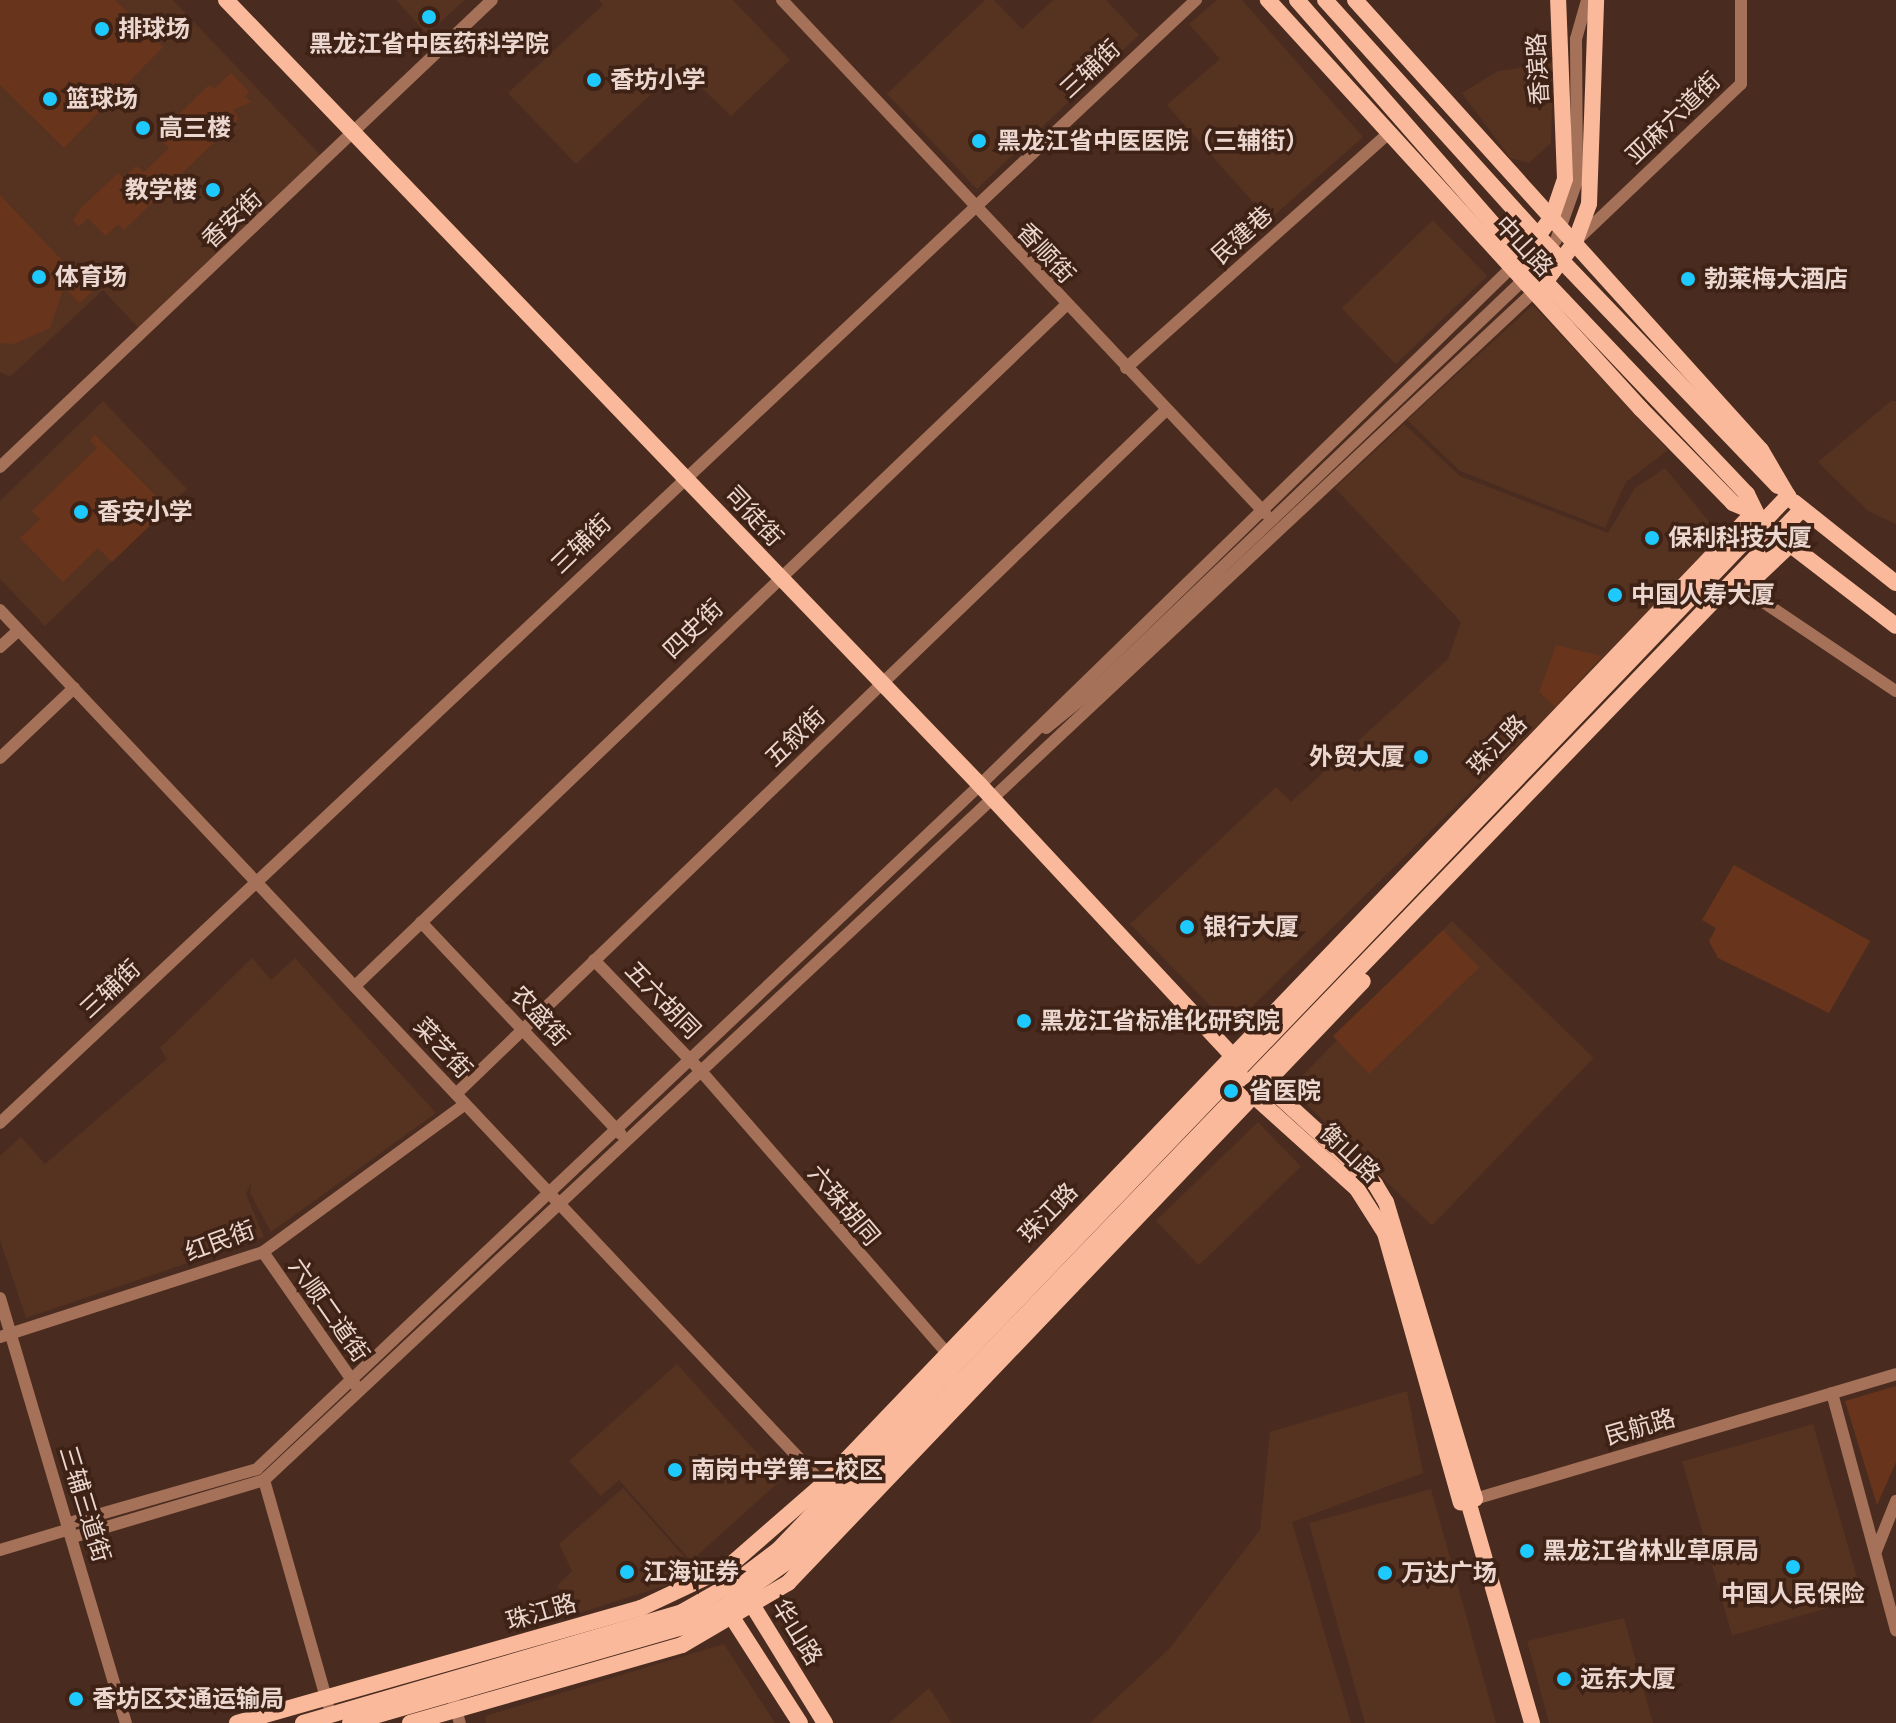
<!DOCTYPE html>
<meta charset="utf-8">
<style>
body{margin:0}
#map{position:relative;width:1896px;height:1723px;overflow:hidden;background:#492c1f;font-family:"Titillium Web","Noto Sans SC",sans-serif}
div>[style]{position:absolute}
.built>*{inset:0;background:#563221;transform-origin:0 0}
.green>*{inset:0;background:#68351c;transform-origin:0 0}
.minor>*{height:12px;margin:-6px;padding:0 6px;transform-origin:6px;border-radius:6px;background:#a67159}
.major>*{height:16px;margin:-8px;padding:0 8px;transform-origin:8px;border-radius:8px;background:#fbb99b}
.dots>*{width:22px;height:22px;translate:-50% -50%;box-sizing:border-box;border:4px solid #3e2215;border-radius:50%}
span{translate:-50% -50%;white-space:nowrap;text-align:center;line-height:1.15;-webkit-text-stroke:7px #3e2215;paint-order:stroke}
.poi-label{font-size:24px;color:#ebd7cf;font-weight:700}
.left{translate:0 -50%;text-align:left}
.right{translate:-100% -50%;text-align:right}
.street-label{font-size:24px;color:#ebd7cf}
</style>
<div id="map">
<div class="built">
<div style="clip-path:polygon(0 0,173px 0,326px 161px,143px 333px,103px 290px,10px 377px,0 372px)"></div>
<div style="clip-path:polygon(396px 0,465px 0,427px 34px)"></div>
<div style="clip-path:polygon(599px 0,733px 0,790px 60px,731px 116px,680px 67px,576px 164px,508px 93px,603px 5px)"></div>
<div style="clip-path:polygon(985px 0,994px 0,1022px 29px,1053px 0,1106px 0,1139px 35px,977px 189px,887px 94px)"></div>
<div style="clip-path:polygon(1217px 0,1242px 0,1363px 137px,1269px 220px,1167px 105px,1220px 59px,1189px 24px)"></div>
<div style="clip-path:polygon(1553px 63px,1551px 143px,1529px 163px,1510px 158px,1462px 93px,1498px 71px)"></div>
<div style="left:1433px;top:220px;width:78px;height:127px;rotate:46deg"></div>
<div style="clip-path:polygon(1533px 305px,1668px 450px,1626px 482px,1605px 528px,1460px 471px,1407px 420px)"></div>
<div style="clip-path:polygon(103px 401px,187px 489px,45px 626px,0 579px,0 501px)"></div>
<div style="clip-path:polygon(1891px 401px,1896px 401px,1896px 524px,1868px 511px,1818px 462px)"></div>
<div style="clip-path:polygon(1404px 424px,1460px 476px,1608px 533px,1635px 488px,1665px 468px,1721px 536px,1553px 711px,1231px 1027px,1130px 924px,1276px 787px,1291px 802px,1448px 659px,1461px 622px,1335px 488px)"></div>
<div style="left:1452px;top:921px;width:197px;height:233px;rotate:44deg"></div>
<div style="clip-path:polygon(252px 958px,271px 980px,295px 958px,436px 1113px,271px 1232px,250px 1193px,251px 1183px,246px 1194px,264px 1237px,26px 1318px,0 1240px,0 1156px,21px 1137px,45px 1164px,167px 1059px,160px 1048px)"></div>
<div style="left:1258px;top:1122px;width:62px;height:142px;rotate:46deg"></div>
<div style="clip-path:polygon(677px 1364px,781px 1480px,691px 1561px,619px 1480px,601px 1496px,569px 1461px)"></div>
<div style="clip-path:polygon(1407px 1391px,1423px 1473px,1292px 1522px,1351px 1723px,1090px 1723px,1170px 1648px,1260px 1530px,1270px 1432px)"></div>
<div style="left:1813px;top:1424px;width:181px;height:136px;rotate:74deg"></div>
<div style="clip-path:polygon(623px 1488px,696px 1570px,680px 1581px,576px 1614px,557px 1586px,572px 1571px,559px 1544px)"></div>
<div style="clip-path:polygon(1431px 1489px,1496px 1723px,1365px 1723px,1309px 1523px)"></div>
<div style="clip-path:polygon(1624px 1618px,1653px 1723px,1549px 1723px,1527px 1641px)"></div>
<div style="clip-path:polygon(724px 1644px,775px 1723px,486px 1723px,485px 1716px)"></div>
<div style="clip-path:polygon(929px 1688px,952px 1723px,889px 1723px)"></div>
</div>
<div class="green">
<div style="clip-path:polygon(0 0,115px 0,163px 47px,64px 148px,0 85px)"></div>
<div style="clip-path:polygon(231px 73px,249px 92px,245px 96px,251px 102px,233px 110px,239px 118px,124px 230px,118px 224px,106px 236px,88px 218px,79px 227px,73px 221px,81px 208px,118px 173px,123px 178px,136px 166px,144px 172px,169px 148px,163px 142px,178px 127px,172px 121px,209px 85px,214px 89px)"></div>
<div style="clip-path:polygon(0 195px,92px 292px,79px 303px,64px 287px,50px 328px,14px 344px,0 343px)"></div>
<div style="clip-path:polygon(95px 435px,168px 508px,112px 562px,98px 548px,63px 582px,20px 538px,40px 519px,32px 511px,97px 448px,90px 440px)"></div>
<div style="clip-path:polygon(1556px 645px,1602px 656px,1555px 707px,1539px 692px)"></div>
<div style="clip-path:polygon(1734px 865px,1870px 941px,1829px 1013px,1718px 958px,1709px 941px,1716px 928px,1702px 920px)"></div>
<div style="left:1443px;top:930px;width:52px;height:153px;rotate:46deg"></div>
<div style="clip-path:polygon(1896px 1386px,1896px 1462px,1877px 1505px,1845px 1401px)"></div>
</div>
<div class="minor">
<div style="left:782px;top:0;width:705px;rotate:46.73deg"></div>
<div style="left:1578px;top:239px;width:225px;rotate:-43.6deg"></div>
<div style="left:1741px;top:84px;width:84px;rotate:-90deg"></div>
<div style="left:1126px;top:368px;width:351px;rotate:-41.8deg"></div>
<div style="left:0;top:467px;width:678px;rotate:-43.51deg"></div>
<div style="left:1744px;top:589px;width:183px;rotate:33.9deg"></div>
<div style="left:0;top:610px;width:1206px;rotate:46.71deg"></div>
<div style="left:0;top:647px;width:25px;rotate:-42deg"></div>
<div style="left:1046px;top:728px;width:70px;rotate:-39.2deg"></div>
<div style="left:1100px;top:684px;width:581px;rotate:-43.67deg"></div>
<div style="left:1520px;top:283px;width:56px;rotate:-50.1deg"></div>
<div style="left:1556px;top:240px;width:63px;rotate:-70.4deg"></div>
<div style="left:1577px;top:181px;width:142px;rotate:-90.4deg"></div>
<div style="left:1576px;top:39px;width:41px;rotate:-74.2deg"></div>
<div style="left:0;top:758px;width:102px;rotate:-43.4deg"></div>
<div style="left:421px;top:922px;width:291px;rotate:46.7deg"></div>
<div style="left:594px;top:960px;width:153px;rotate:46.1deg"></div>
<div style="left:700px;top:1070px;width:382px;rotate:48.9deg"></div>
<div style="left:355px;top:986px;width:983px;rotate:-43.76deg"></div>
<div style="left:456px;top:1094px;width:984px;rotate:-43.93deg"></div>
<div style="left:0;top:1123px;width:1641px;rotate:-43.2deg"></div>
<div style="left:263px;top:1252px;width:163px;rotate:55.2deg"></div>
<div style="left:0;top:1298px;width:443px;rotate:73.5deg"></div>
<div style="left:0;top:1337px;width:276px;rotate:-17.9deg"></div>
<div style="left:263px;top:1252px;width:250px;rotate:-36.2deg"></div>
<div style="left:1832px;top:1393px;width:246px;rotate:74.9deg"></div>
<div style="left:264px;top:1480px;width:233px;rotate:74.1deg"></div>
<div style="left:1468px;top:1501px;width:446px;rotate:-16.5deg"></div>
<div style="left:69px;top:1523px;width:196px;rotate:-16deg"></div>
<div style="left:257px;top:1469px;width:995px;rotate:-43.41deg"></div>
<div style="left:980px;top:785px;width:750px;rotate:-44.24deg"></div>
<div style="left:73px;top:1537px;width:199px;rotate:-16.6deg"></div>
<div style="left:264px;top:1480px;width:1745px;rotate:-43.1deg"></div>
<div style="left:0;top:1550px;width:73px;rotate:-16.7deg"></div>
<div style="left:1876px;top:1551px;width:54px;rotate:-68.2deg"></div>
<div style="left:452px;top:1694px;width:30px;rotate:75deg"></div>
</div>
<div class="major">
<div style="left:226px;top:0;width:1088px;rotate:46.15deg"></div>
<div style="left:980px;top:785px;width:369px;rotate:47deg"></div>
<div style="left:1232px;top:1055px;width:35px;rotate:68deg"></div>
<div style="left:1245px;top:1088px;width:151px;rotate:42deg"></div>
<div style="left:1357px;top:1189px;width:52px;rotate:57.5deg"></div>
<div style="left:1385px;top:1233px;width:280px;rotate:74.3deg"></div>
<div style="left:1297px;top:0;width:342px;rotate:48.8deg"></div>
<div style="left:1522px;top:257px;width:327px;rotate:46.5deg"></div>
<div style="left:1747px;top:494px;width:25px;rotate:64deg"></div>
<div style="left:1325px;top:0;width:319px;rotate:47.9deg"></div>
<div style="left:1539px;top:237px;width:345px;rotate:46.2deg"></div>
<div style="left:1522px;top:257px;width:50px;rotate:-53.1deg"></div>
<div style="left:1552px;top:217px;width:40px;rotate:-71.1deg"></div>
<div style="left:1565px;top:179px;width:179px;rotate:-92.2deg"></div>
<div style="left:1546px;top:281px;width:49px;rotate:-53.4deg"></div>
<div style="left:1575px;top:242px;width:40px;rotate:-69.8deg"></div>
<div style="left:1589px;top:204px;width:204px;rotate:-88deg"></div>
<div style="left:1794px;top:502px;width:130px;rotate:38.5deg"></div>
<div style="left:1784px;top:540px;width:141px;rotate:37.5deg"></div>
<div style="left:1753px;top:580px;width:51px;rotate:-43.4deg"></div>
<div style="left:1259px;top:1078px;width:157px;rotate:42.4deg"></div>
<div style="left:1375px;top:1184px;width:21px;rotate:59deg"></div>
<div style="left:1386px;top:1202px;width:310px;rotate:73.3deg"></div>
<div style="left:1468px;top:1501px;width:231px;rotate:73.9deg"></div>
<div style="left:748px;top:1598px;width:147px;rotate:58.4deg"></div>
<div style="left:728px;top:1611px;width:133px;rotate:57.3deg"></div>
<div style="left:237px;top:1723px;width:420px;rotate:-15.9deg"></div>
<div style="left:641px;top:1608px;width:96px;rotate:-25.2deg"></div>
<div style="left:728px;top:1567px;width:126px;rotate:-41.1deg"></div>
<div style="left:823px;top:1484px;width:1346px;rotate:-46.23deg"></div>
<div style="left:1754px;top:512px;width:23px;rotate:-157deg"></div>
<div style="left:1733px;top:503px;width:132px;rotate:-134.4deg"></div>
<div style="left:1641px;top:409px;width:554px;rotate:-132.36deg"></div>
<div style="left:303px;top:1723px;width:395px;rotate:-16.3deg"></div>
<div style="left:682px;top:1612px;width:63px;rotate:-29.4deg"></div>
<div style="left:737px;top:1581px;width:51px;rotate:-37.1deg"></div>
<div style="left:778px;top:1550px;width:1460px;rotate:-46.22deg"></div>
<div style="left:1788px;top:496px;width:53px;rotate:-120.4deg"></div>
<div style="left:1761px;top:450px;width:606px;rotate:-132.06deg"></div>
<div style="left:350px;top:1723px;width:347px;rotate:-16.1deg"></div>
<div style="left:683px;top:1627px;width:47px;rotate:-26.6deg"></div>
<div style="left:725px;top:1606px;width:76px;rotate:-35.4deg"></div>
<div style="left:787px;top:1562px;width:1461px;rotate:-46.05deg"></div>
<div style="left:410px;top:1723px;width:283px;rotate:-16deg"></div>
<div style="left:682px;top:1645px;width:123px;rotate:-30.3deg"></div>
<div style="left:788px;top:1583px;width:832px;rotate:-46.31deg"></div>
</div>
<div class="dots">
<div style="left:429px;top:17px;background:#1dc9fd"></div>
<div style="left:102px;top:29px;background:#1dc9fd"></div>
<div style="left:594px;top:80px;background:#1dc9fd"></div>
<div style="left:50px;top:99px;background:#1dc9fd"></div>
<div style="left:143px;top:128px;background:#1dc9fd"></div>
<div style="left:979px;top:141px;background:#1dc9fd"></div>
<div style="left:213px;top:190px;background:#1dc9fd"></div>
<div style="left:39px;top:277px;background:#1dc9fd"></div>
<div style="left:1688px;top:279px;background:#1dc9fd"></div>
<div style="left:81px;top:512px;background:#1dc9fd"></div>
<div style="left:1652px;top:538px;background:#1dc9fd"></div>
<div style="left:1615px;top:595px;background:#1dc9fd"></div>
<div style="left:1421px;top:757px;background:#1dc9fd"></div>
<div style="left:1187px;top:927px;background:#1dc9fd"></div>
<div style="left:1024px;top:1021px;background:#1dc9fd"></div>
<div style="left:1231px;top:1091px;background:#1dc9fd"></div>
<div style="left:675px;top:1470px;background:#1dc9fd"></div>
<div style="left:1527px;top:1551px;background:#1dc9fd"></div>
<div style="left:1793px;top:1567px;background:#1dc9fd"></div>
<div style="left:627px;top:1572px;background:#1dc9fd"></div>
<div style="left:1385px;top:1573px;background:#1dc9fd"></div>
<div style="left:1564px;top:1679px;background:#1dc9fd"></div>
<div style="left:76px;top:1699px;background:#1dc9fd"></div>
</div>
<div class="poi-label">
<span class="left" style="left:118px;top:29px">排球场</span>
<span style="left:429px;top:44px">黑龙江省中医药科学院</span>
<span class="left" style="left:610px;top:80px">香坊小学</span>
<span class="left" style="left:66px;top:99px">篮球场</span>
<span class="left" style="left:159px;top:128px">高三楼</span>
<span class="left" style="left:997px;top:141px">黑龙江省中医医院（三辅街）</span>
<span class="right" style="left:197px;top:190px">教学楼</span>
<span class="left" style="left:55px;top:277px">体育场</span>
<span class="left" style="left:1704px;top:279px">勃莱梅大酒店</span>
<span class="left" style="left:97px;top:512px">香安小学</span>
<span class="left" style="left:1668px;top:538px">保利科技大厦</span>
<span class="left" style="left:1631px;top:595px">中国人寿大厦</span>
<span class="right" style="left:1405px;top:757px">外贸大厦</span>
<span class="left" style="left:1203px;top:927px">银行大厦</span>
<span class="left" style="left:1040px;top:1021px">黑龙江省标准化研究院</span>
<span class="left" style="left:1249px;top:1091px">省医院</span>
<span class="left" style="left:691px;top:1470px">南岗中学第二校区</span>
<span class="left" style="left:1543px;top:1551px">黑龙江省林业草原局</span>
<span class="left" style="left:643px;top:1572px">江海证券</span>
<span class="left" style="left:1401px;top:1573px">万达广场</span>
<span style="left:1793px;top:1594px">中国人民保险</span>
<span class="left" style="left:1580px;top:1679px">远东大厦</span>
<span class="left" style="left:92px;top:1699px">香坊区交通运输局</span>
</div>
<div class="street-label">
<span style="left:1090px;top:69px;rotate:-43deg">三辅街</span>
<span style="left:1538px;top:69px;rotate:-93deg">香滨路</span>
<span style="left:1673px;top:118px;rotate:-44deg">亚麻六道街</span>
<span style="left:232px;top:219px;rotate:-43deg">香安街</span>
<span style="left:1242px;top:235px;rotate:-42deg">民建巷</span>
<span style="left:1524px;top:246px;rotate:47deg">中山路</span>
<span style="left:1046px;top:253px;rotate:47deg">香顺街</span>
<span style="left:754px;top:516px;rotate:47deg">司徒街</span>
<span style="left:581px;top:544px;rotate:-44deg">三辅街</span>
<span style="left:693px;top:629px;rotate:-44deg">四史街</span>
<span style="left:795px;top:737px;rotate:-44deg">五叙街</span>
<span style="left:1497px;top:745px;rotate:-46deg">珠江路</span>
<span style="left:110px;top:989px;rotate:-43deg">三辅街</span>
<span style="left:663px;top:1000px;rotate:46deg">五六胡同</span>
<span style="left:540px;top:1016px;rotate:47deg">农盛街</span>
<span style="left:443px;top:1048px;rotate:47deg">菜艺街</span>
<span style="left:1350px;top:1153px;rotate:44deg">衡山路</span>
<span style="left:844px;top:1205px;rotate:50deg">六珠胡同</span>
<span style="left:1048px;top:1213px;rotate:-46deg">珠江路</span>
<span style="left:220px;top:1241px;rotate:-20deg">红民街</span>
<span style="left:329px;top:1310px;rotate:55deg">六顺二道街</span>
<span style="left:1640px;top:1427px;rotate:-16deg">民航路</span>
<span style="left:85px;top:1504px;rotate:73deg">三辅三道街</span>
<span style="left:541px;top:1612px;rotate:-16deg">珠江路</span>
<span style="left:797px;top:1632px;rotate:58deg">华山路</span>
</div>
</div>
